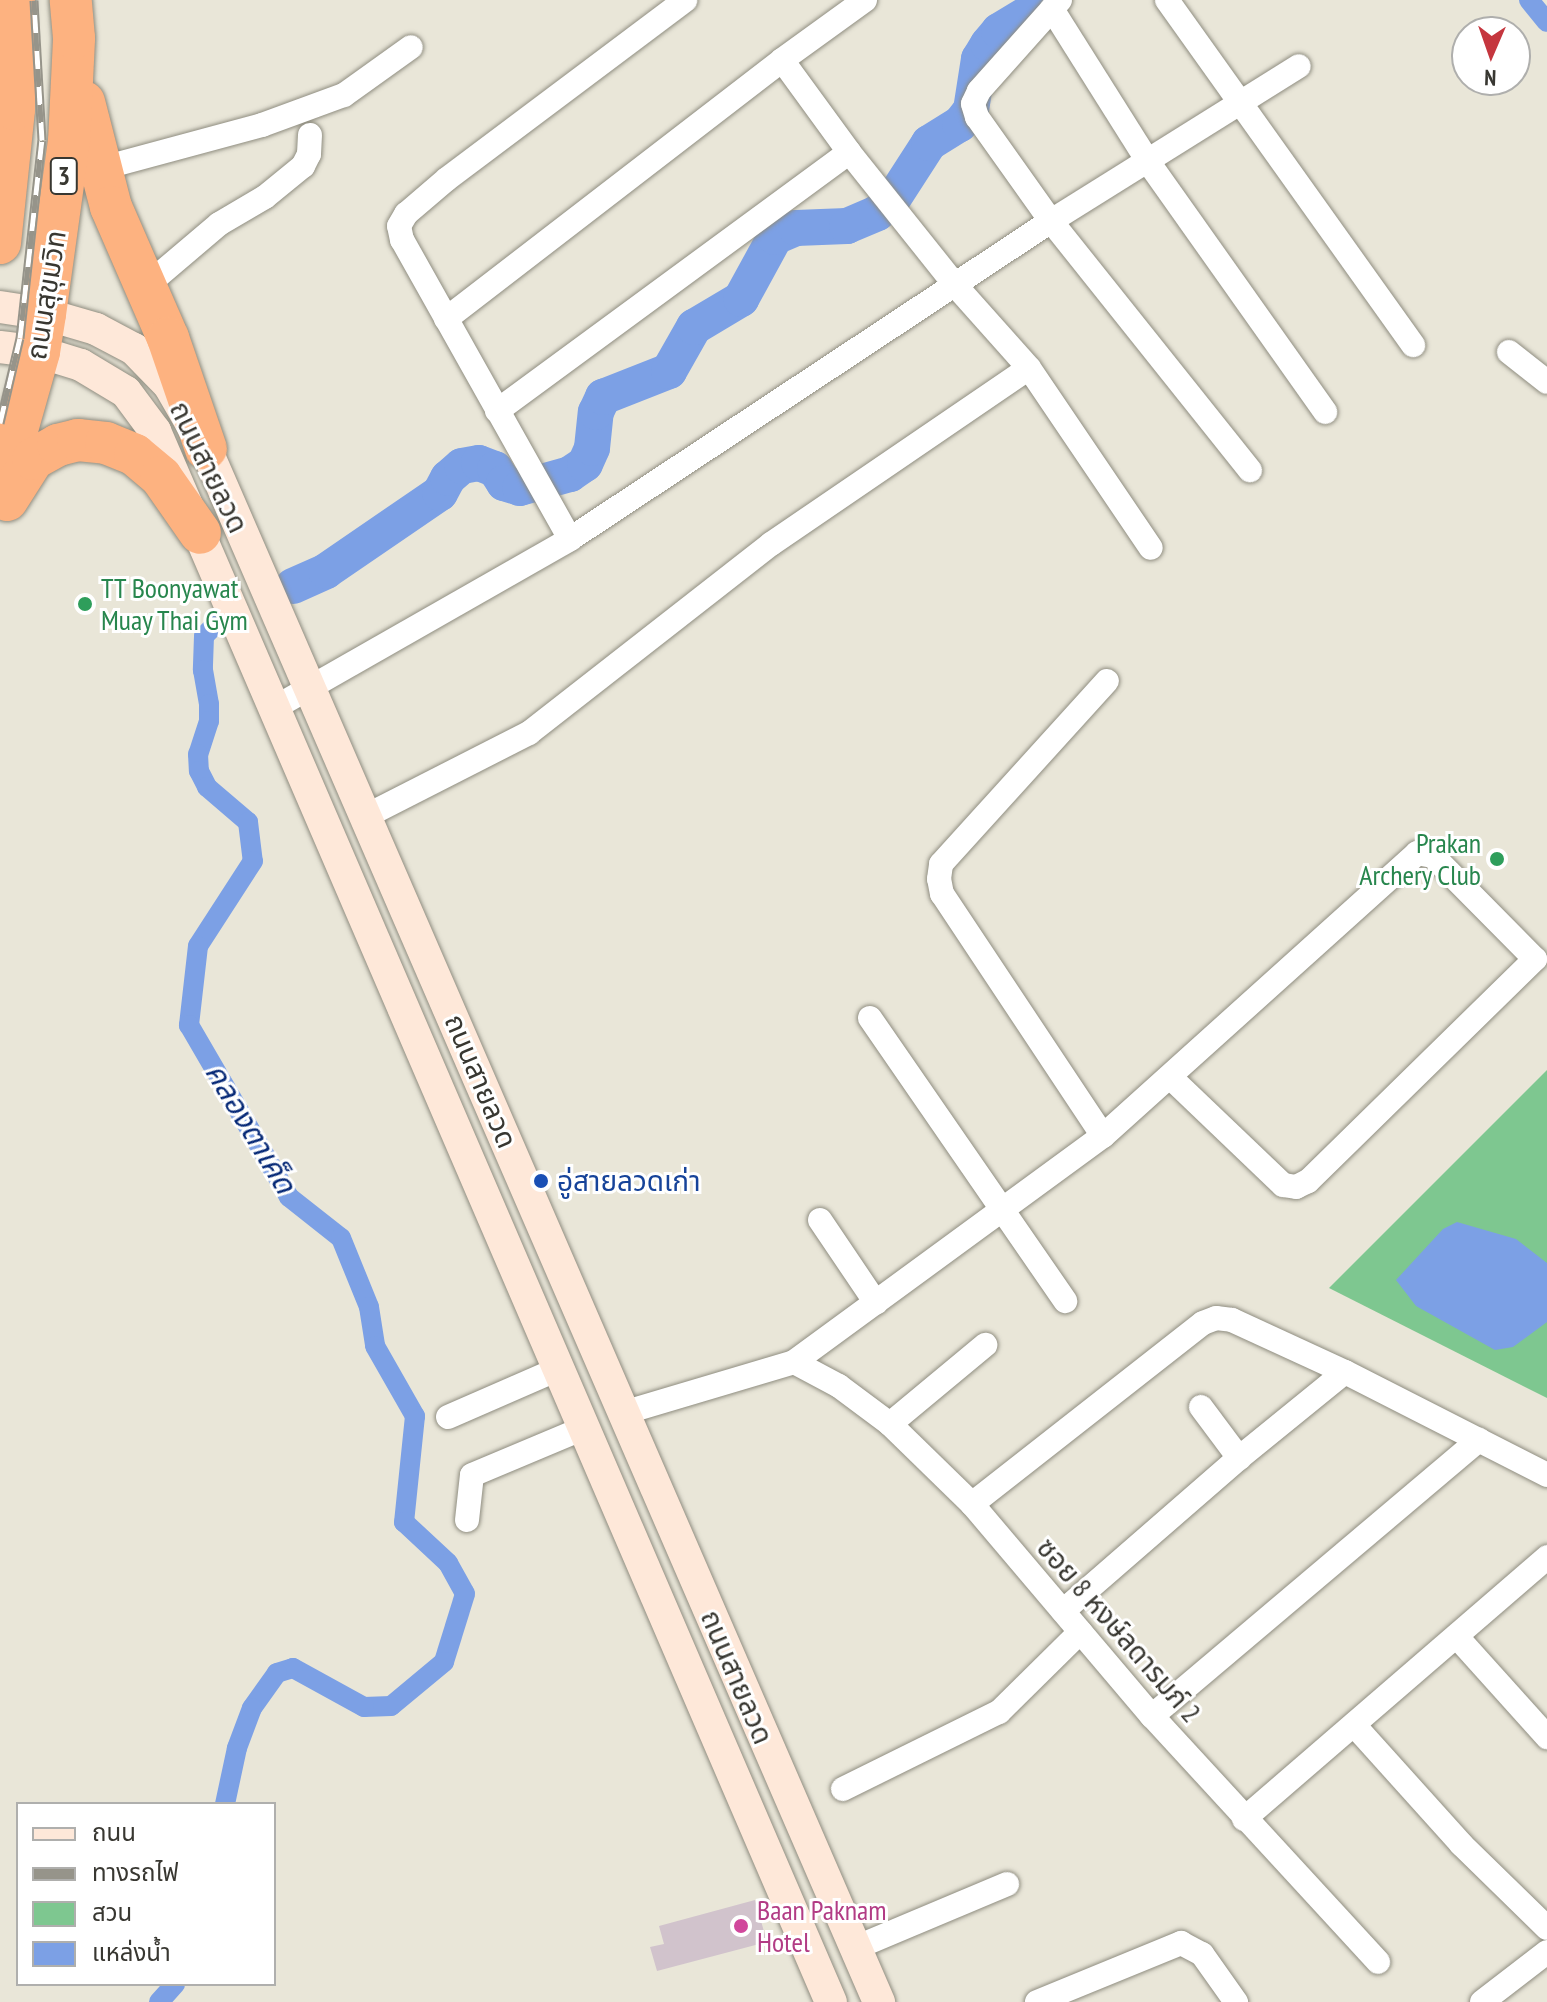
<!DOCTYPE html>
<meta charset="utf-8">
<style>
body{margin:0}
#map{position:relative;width:1547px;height:2002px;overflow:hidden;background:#e9e6d8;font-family:"PT Sans Narrow","Noto Sans Thai",sans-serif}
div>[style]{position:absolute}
.green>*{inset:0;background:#7ec790}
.water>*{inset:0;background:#7ca0e5}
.canal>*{height:20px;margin:-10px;padding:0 10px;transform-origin:10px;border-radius:10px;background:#7ca0e5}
.river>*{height:36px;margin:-18px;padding:0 18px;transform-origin:18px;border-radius:18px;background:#7ca0e5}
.building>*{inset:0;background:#d1c3cc}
.roads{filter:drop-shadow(0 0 2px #8f8d80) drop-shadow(0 0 2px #8f8d80)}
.street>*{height:24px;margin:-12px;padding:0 12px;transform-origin:12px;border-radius:12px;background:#fff}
.secondary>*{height:32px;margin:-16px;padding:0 16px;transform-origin:16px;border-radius:16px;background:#fee8d9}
.highway>*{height:42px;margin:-21px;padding:0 21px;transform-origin:21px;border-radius:21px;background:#fdb280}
.rail>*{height:9px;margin-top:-4.5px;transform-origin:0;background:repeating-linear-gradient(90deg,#fff 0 18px,#96948a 0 36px);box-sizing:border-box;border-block:2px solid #96948a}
.dots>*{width:22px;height:22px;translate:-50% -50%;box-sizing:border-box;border:4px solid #fff;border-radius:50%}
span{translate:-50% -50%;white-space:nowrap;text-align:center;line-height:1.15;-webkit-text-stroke:6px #fff;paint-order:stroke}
.shield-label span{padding:2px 6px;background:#fff;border:2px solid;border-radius:6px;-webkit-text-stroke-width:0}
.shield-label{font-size:26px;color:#383731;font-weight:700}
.street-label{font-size:28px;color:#383731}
.leisure-label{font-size:28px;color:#27864d}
.left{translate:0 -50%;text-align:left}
.right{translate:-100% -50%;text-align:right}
.transit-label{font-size:28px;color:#164399}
.hotel-label{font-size:28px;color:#b23c85}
.water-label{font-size:30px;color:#052876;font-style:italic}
.legend{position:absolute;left:16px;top:1802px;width:260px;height:184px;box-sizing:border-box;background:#fff;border:2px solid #afafad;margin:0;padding:10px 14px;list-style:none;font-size:24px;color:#383731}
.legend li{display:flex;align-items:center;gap:16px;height:40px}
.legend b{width:40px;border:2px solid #afafad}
.north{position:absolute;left:1451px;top:16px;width:80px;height:80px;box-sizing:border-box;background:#fff;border:2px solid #afafad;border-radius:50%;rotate:182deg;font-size:22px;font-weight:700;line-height:32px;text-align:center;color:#383731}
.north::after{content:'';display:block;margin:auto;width:28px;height:36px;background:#c5363e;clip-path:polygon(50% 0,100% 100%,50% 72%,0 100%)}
</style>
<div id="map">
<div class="green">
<div style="clip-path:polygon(1547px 1070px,1547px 1398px,1329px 1288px)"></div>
</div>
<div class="water">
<div style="clip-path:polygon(1457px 1222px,1516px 1239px,1547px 1263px,1547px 1322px,1513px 1347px,1495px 1350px,1416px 1306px,1396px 1280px,1443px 1229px)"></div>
</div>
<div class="canal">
<div style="left:1529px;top:0;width:28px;rotate:51deg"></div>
<div style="left:216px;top:624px;width:17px;rotate:135deg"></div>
<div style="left:204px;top:636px;width:34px;rotate:92deg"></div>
<div style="left:203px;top:670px;width:35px;rotate:80deg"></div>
<div style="left:209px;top:704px;width:17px;rotate:90deg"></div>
<div style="left:209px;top:721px;width:35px;rotate:108deg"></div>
<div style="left:198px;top:754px;width:17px;rotate:87deg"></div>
<div style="left:199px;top:771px;width:18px;rotate:63deg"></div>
<div style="left:207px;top:787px;width:54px;rotate:40.5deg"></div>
<div style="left:248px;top:822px;width:39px;rotate:83deg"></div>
<div style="left:253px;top:861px;width:101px;rotate:122.9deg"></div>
<div style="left:198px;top:946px;width:80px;rotate:96.5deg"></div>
<div style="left:189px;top:1025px;width:199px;rotate:59.8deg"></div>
<div style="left:289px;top:1197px;width:66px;rotate:38.3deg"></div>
<div style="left:341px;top:1238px;width:74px;rotate:67.9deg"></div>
<div style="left:369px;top:1307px;width:39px;rotate:81deg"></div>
<div style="left:375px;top:1346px;width:81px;rotate:60.3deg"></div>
<div style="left:415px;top:1416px;width:107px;rotate:95.9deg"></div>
<div style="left:404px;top:1522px;width:60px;rotate:43deg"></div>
<div style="left:448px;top:1563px;width:35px;rotate:61deg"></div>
<div style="left:465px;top:1594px;width:71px;rotate:107.2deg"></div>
<div style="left:444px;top:1662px;width:69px;rotate:140.3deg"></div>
<div style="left:391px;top:1706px;width:27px;rotate:178deg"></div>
<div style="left:364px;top:1707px;width:81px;rotate:-151.2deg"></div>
<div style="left:293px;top:1668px;width:17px;rotate:163deg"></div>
<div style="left:277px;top:1673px;width:43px;rotate:125.5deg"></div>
<div style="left:252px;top:1708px;width:43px;rotate:110.6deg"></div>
<div style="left:237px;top:1748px;width:57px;rotate:102.1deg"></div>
<div style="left:159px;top:2002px;width:24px;rotate:-48deg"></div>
</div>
<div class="river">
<div style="left:293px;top:586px;width:36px;rotate:-24deg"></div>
<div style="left:326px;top:571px;width:138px;rotate:-34.4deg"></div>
<div style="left:440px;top:493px;width:17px;rotate:-62deg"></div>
<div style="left:448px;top:478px;width:18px;rotate:-41deg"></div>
<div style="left:462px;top:466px;width:17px;rotate:-10deg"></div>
<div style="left:479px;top:463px;width:17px;rotate:21deg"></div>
<div style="left:495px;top:469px;width:17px;rotate:57deg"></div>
<div style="left:504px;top:483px;width:17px;rotate:17deg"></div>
<div style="left:520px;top:488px;width:52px;rotate:-15.6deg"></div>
<div style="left:570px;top:474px;width:18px;rotate:-34deg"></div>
<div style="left:585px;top:464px;width:17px;rotate:-66deg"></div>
<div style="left:592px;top:448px;width:36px;rotate:-84deg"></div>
<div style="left:596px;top:412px;width:17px;rotate:-65deg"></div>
<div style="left:603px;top:397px;width:71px;rotate:-21.5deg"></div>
<div style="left:669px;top:371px;width:51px;rotate:-60.4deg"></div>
<div style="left:694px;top:327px;width:55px;rotate:-30.8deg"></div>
<div style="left:741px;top:299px;width:71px;rotate:-61.3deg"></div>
<div style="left:775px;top:237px;width:23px;rotate:-23deg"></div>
<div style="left:796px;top:228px;width:51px;rotate:-2.2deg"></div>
<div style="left:847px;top:226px;width:33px;rotate:-23deg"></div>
<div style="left:877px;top:213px;width:18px;rotate:-38deg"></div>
<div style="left:891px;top:202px;width:70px;rotate:-57.2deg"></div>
<div style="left:929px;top:143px;width:36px;rotate:-32deg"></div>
<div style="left:960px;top:124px;width:18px;rotate:-52deg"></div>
<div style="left:971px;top:110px;width:52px;rotate:-81.1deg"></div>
<div style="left:979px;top:59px;width:17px;rotate:-59deg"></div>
<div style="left:988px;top:44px;width:17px;rotate:-50deg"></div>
<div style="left:999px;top:31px;width:60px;rotate:-31.3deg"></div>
</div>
<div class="building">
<div style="clip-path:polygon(755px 1900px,767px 1942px,657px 1971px,650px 1947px,664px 1944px,659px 1926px)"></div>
</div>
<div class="roads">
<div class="street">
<div style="left:865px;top:0;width:102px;rotate:144.1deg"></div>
<div style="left:782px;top:60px;width:114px;rotate:53.9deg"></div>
<div style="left:849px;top:152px;width:170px;rotate:51.4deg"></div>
<div style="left:955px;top:285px;width:111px;rotate:48.3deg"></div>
<div style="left:1060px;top:0;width:122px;rotate:131.7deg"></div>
<div style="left:979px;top:91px;width:14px;rotate:115deg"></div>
<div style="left:973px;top:104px;width:14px;rotate:73deg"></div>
<div style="left:977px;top:117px;width:128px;rotate:54.6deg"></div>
<div style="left:1051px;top:221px;width:319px;rotate:51.4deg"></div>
<div style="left:1167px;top:0;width:424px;rotate:54.5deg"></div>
<div style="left:1052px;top:9px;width:182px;rotate:57.8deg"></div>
<div style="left:1149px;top:163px;width:305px;rotate:54.7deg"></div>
<div style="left:99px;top:169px;width:169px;rotate:-15.1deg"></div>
<div style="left:262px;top:125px;width:87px;rotate:-20.1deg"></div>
<div style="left:344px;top:95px;width:82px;rotate:-35.6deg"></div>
<div style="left:146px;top:286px;width:96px;rotate:-40.3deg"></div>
<div style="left:219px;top:224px;width:53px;rotate:-30.4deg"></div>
<div style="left:265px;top:197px;width:49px;rotate:-39.2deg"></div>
<div style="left:303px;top:166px;width:13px;rotate:-63deg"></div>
<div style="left:309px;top:154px;width:19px;rotate:-87deg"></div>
<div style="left:446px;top:319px;width:424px;rotate:-37.6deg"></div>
<div style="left:1509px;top:352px;width:48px;rotate:38.3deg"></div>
<div style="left:497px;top:411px;width:437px;rotate:-36.3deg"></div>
<div style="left:570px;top:539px;width:343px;rotate:-119.3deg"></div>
<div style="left:402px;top:240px;width:14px;rotate:-102deg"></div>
<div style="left:399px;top:226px;width:14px;rotate:-60deg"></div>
<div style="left:406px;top:214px;width:54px;rotate:-40.5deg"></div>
<div style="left:447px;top:179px;width:298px;rotate:-36.9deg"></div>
<div style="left:276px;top:707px;width:339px;rotate:-29.7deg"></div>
<div style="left:570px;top:539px;width:577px;rotate:-33.47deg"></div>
<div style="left:1051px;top:221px;width:292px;rotate:-32deg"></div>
<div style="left:366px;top:816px;width:183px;rotate:-27deg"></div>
<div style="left:529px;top:733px;width:307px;rotate:-38deg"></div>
<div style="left:771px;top:544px;width:312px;rotate:-34.3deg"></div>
<div style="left:1029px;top:368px;width:217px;rotate:55.9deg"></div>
<div style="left:870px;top:1018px;width:344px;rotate:55.4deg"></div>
<div style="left:1103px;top:1136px;width:291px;rotate:-123.6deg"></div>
<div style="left:942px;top:894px;width:15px;rotate:-101deg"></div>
<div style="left:939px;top:879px;width:15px;rotate:-82deg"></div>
<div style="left:941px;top:864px;width:247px;rotate:-47.8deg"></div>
<div style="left:820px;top:1220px;width:100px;rotate:56deg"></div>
<div style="left:794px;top:1362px;width:51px;rotate:28.1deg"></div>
<div style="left:839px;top:1386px;width:64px;rotate:36.7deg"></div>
<div style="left:890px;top:1424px;width:115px;rotate:44.3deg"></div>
<div style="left:972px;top:1504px;width:278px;rotate:49.7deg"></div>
<div style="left:1152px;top:1716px;width:334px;rotate:47.4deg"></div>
<div style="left:1201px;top:1407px;width:64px;rotate:53.3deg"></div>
<div style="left:623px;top:1413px;width:178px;rotate:-16.6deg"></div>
<div style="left:794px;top:1362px;width:383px;rotate:-36.2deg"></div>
<div style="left:1103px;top:1136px;width:423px;rotate:-42deg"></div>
<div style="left:1417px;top:853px;width:16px;rotate:11deg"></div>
<div style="left:1433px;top:856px;width:145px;rotate:45.3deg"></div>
<div style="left:1535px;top:959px;width:318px;rotate:135.6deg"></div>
<div style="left:1308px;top:1181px;width:13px;rotate:153deg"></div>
<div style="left:1296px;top:1187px;width:13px;rotate:-171deg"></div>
<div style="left:1283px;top:1185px;width:156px;rotate:-136.3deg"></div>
<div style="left:448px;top:1417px;width:122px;rotate:-23.6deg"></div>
<div style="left:890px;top:1424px;width:124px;rotate:-39.7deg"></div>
<div style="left:972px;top:1504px;width:293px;rotate:-38.1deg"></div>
<div style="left:1203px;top:1323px;width:14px;rotate:-21deg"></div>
<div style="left:1216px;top:1318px;width:16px;rotate:7deg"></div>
<div style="left:1232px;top:1320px;width:124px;rotate:24.7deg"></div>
<div style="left:1345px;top:1372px;width:227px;rotate:27deg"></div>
<div style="left:467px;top:1520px;width:45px;rotate:-83.7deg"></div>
<div style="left:472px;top:1475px;width:124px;rotate:-22.8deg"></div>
<div style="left:1063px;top:1611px;width:233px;rotate:-41deg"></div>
<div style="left:1239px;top:1458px;width:136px;rotate:-39.1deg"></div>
<div style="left:1457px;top:1637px;width:135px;rotate:48deg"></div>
<div style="left:1152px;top:1716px;width:428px;rotate:-40.2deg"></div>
<div style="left:1354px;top:1725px;width:160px;rotate:48deg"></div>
<div style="left:1461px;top:1844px;width:120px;rotate:44.3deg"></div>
<div style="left:843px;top:1789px;width:174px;rotate:-26.3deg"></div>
<div style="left:999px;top:1712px;width:114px;rotate:-44.6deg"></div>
<div style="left:1244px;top:1819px;width:401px;rotate:-40.8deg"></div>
<div style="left:855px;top:1948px;width:165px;rotate:-22.8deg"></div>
<div style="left:1037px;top:2002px;width:156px;rotate:-22.3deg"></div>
<div style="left:1181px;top:1943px;width:24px;rotate:28deg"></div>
<div style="left:1202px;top:1954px;width:59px;rotate:54.7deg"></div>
<div style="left:1482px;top:2002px;width:82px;rotate:-37.6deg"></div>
</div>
<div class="secondary">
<div style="left:0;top:307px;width:46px;rotate:8.8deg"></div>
<div style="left:45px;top:314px;width:53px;rotate:16.4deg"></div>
<div style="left:96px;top:329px;width:43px;rotate:27.8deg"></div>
<div style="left:134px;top:349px;width:50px;rotate:45.8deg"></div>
<div style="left:169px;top:385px;width:74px;rotate:60deg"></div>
<div style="left:206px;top:449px;width:1693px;rotate:66.57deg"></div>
<div style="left:0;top:347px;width:39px;rotate:7deg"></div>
<div style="left:39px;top:352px;width:44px;rotate:17.2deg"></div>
<div style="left:81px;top:365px;width:52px;rotate:31deg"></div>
<div style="left:126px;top:392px;width:49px;rotate:53.4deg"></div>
<div style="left:155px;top:431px;width:1710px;rotate:66.72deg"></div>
</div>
<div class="highway">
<div style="left:84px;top:102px;width:108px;rotate:75.6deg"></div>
<div style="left:111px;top:207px;width:143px;rotate:66.5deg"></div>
<div style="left:168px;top:338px;width:117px;rotate:71.1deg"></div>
<div style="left:0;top:243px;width:135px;rotate:-84deg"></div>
<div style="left:14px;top:109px;width:109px;rotate:-90deg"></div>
<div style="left:0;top:490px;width:143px;rotate:-74.2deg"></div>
<div style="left:39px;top:352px;width:38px;rotate:-81deg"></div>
<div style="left:45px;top:314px;width:174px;rotate:-82.1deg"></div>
<div style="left:69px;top:142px;width:104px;rotate:-87.2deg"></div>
<div style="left:74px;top:38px;width:38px;rotate:-95deg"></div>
<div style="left:7px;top:500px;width:49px;rotate:-57.6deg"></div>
<div style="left:33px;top:459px;width:29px;rotate:-29deg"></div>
<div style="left:58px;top:445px;width:21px;rotate:-14deg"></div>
<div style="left:78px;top:440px;width:28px;rotate:6deg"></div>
<div style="left:106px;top:443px;width:31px;rotate:22deg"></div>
<div style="left:135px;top:455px;width:34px;rotate:40deg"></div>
<div style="left:161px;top:477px;width:68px;rotate:55.1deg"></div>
</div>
</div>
<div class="rail">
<div style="left:0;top:423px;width:87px;rotate:-76.8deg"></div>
<div style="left:20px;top:338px;width:199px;rotate:-83.7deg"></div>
<div style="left:42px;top:140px;width:140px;rotate:-93.3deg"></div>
</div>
<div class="dots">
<div style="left:85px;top:604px;background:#2e9e5b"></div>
<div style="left:1497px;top:859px;background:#2e9e5b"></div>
<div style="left:541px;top:1181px;background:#1a4fb4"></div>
<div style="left:741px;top:1926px;background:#d1479c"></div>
</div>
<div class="shield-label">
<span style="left:64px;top:176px">3</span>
</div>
<div class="street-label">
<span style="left:46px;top:295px;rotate:-81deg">ถนนสุขุมวิท</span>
<span style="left:209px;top:467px;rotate:64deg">ถนนสายลวด</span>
<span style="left:481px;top:1081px;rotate:67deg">ถนนสายลวด</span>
<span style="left:1119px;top:1630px;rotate:49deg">ซอย 8 หงษ์ลดารมภ์ 2</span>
<span style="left:737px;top:1677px;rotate:67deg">ถนนสายลวด</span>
</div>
<div class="leisure-label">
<span class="left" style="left:101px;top:604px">TT Boonyawat<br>Muay Thai Gym</span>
<span class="right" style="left:1481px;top:859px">Prakan<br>Archery Club</span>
</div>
<div class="transit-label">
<span class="left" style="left:557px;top:1181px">อู่สายลวดเก่า</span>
</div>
<div class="hotel-label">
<span class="left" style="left:757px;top:1926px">Baan Paknam<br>Hotel</span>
</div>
<div class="water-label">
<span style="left:251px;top:1128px;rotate:59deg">คลองตาเค็ด</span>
</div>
<ul class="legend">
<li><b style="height:10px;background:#fee8d9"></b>ถนน</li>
<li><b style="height:10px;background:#96948a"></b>ทางรถไฟ</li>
<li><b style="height:22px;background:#7ec790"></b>สวน</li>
<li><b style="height:22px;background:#7ca0e5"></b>แหล่งน้ำ</li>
</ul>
<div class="north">N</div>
</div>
